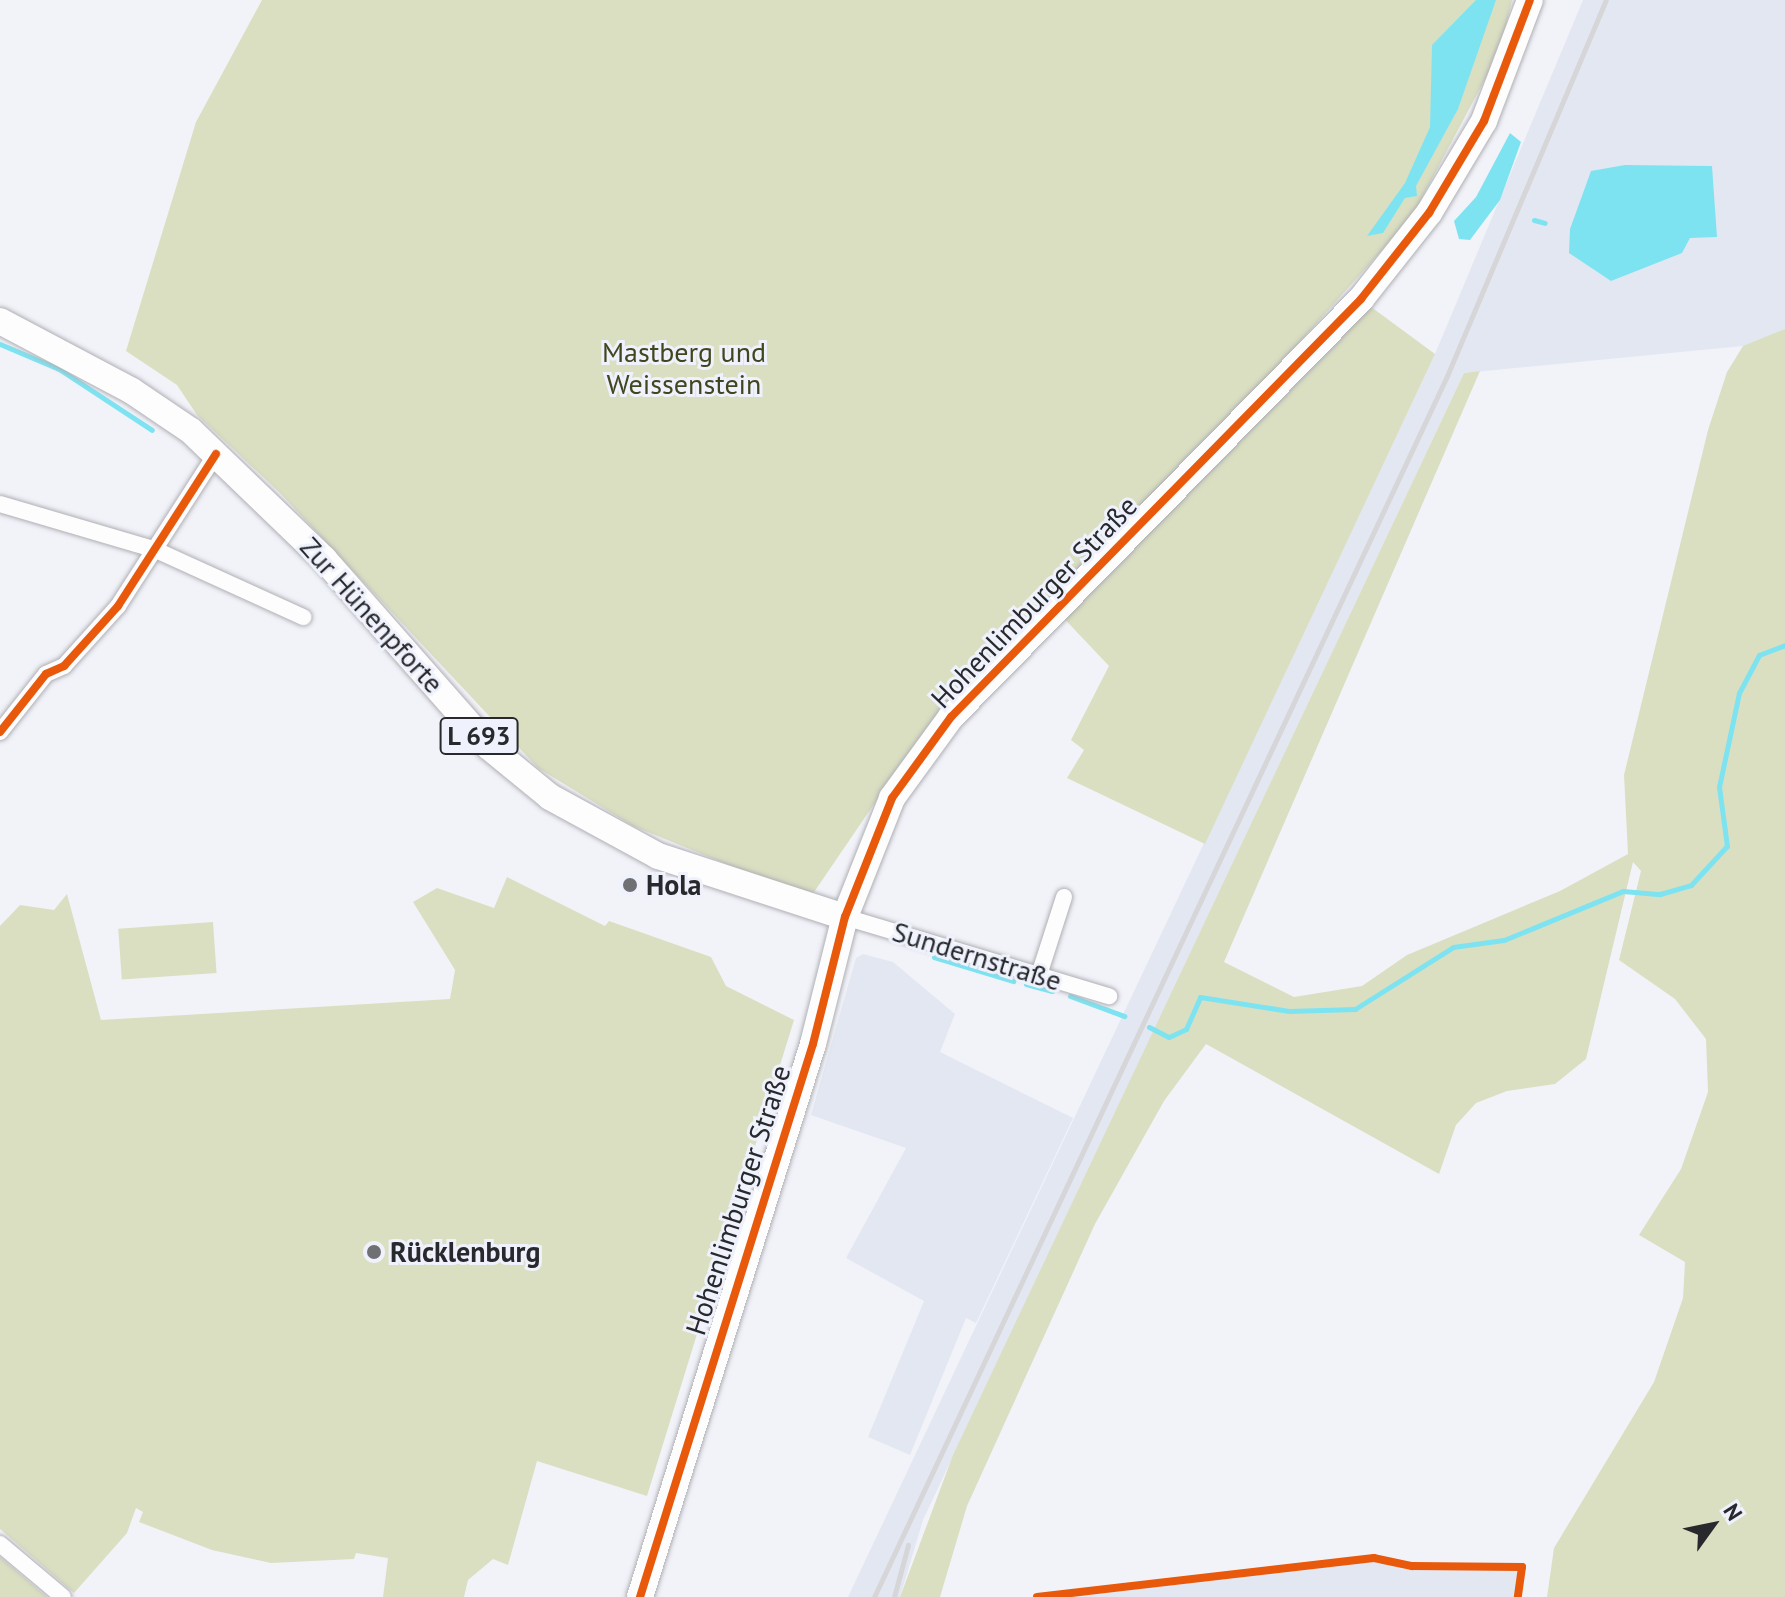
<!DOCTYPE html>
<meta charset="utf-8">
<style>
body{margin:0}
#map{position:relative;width:1785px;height:1597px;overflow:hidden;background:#f2f3f9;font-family:"PT Sans",sans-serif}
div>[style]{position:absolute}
.built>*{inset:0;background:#e3e7f2}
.green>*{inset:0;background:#dadfc2;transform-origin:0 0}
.water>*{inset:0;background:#7ee3f1}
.stream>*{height:5px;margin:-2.5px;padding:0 2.5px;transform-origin:2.5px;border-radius:2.5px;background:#7ee3f1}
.roads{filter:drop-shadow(0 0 2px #afafb4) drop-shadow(0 0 2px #afafb4)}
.minor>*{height:16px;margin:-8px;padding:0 8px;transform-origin:8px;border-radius:8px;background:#fdfdfe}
.primary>*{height:26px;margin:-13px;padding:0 13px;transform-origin:13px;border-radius:13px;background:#fdfdfe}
.rail>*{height:5px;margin:-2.5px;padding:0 2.5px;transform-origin:2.5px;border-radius:2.5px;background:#d6d6d8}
.cycleway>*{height:8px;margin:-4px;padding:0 4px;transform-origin:4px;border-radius:4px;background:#e8590c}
.dots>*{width:22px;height:22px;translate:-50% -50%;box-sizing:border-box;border:4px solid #eff2fc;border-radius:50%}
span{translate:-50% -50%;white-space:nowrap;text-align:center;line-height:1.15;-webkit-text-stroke:6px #eff2fc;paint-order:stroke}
.shield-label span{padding:2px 6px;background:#eff2fc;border:2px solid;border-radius:6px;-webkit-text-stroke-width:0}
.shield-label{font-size:26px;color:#27292c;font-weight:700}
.park-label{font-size:28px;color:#42461e}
.street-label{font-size:28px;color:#27292c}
.poi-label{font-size:28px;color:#27292c;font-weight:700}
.left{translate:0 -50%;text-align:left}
.north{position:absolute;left:1673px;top:1485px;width:80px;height:80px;-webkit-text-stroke:6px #eff2fc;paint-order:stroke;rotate:57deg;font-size:22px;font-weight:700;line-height:32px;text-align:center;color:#27292c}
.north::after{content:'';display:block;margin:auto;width:28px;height:36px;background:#27292c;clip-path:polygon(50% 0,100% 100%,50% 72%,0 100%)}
</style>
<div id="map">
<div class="built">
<div style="clip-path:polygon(1583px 0,1785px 0,1785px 329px,1753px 345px,1464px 373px,923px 1520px,900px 1597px,848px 1597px,1435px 354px)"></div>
<div style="clip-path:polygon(863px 954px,893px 962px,955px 1014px,940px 1052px,1073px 1118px,976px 1323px,966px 1318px,910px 1455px,868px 1437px,924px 1301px,846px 1258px,906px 1148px,811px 1115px,856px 958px)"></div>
<div style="clip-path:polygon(1374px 1558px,1412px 1566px,1522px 1567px,1518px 1597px,1037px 1597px)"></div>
</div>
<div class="green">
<div style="clip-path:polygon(262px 0,1512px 0,1500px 51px,1411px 218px,1199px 454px,1006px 640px,900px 766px,810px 898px,633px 826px,538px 768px,280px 493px,197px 415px,177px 385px,126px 351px,196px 122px)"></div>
<div style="clip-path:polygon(1363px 301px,1435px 354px,1205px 844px,1067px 778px,1084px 750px,1071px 740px,1109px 666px,1055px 609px)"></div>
<div style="clip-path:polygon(1785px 329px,1785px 1597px,1547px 1597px,1554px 1548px,1654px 1382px,1683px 1298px,1685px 1262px,1639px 1235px,1681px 1169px,1708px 1092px,1706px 1039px,1675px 999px,1619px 960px,1641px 871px,1633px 862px,1586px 1059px,1555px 1084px,1507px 1091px,1476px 1103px,1456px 1125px,1439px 1174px,1206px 1044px,1164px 1101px,1095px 1224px,967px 1506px,940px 1597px,900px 1597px,953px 1455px,1464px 373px,1480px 371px,1224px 962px,1294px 997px,1362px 986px,1407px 955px,1560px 891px,1628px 854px,1624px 775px,1708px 430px,1727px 372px,1743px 346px)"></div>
<div style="clip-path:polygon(507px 877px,605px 926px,609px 921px,711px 957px,726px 986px,794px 1020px,647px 1496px,537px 1461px,508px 1565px,493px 1559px,468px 1580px,464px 1597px,383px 1597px,388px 1558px,356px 1553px,354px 1559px,271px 1563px,212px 1550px,139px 1522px,143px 1512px,136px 1508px,127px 1533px,74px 1593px,0 1529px,0 926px,20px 905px,54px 910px,67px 894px,101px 1020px,450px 999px,455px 970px,413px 902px,437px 888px,494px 908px)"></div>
<div style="left:213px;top:922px;width:51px;height:95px;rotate:86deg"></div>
<div style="clip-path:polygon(0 1557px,47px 1597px,0 1597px)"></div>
</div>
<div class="water">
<div style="clip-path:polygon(1476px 0,1496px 0,1458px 109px,1416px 186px,1417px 196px,1405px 198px,1383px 233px,1367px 236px,1405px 183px,1430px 127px,1432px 45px)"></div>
<div style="clip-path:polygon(1510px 133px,1521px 142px,1500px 200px,1470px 240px,1459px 239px,1454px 221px,1476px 197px)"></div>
<div style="clip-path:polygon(1625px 165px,1712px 166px,1717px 237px,1690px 238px,1682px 253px,1611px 281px,1569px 253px,1570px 229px,1591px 171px)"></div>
</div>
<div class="stream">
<div style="left:1534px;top:220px;width:11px;rotate:15deg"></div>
<div style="left:0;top:344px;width:64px;rotate:23deg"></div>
<div style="left:59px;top:369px;width:111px;rotate:33.3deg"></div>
<div style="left:934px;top:957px;width:83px;rotate:16.9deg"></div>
<div style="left:1026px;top:984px;width:27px;rotate:15deg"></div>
<div style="left:1070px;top:996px;width:58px;rotate:20.3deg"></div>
<div style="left:1149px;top:1027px;width:22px;rotate:27deg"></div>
<div style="left:1169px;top:1037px;width:19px;rotate:-25deg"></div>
<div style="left:1186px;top:1029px;width:35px;rotate:-66deg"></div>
<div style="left:1200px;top:997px;width:90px;rotate:8.9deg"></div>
<div style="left:1289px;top:1011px;width:66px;rotate:-1.7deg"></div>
<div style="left:1355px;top:1009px;width:116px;rotate:-32.3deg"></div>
<div style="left:1453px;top:947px;width:51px;rotate:-7.8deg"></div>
<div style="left:1504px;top:940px;width:129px;rotate:-22.4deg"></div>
<div style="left:1623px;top:891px;width:37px;rotate:5deg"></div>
<div style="left:1660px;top:894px;width:32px;rotate:-16deg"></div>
<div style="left:1691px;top:885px;width:53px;rotate:-47.3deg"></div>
<div style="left:1727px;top:846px;width:60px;rotate:-97.7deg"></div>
<div style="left:1719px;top:787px;width:96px;rotate:-78deg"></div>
<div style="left:1739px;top:693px;width:43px;rotate:-62.2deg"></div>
<div style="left:1759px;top:655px;width:28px;rotate:-21deg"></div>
</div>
<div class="roads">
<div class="minor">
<div style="left:0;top:504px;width:163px;rotate:16.4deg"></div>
<div style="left:156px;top:550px;width:162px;rotate:24.5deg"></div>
<div style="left:0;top:732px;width:74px;rotate:-51.6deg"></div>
<div style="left:46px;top:674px;width:20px;rotate:-24deg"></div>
<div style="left:64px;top:666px;width:81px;rotate:-48deg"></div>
<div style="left:118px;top:606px;width:181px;rotate:-57.2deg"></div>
<div style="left:845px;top:917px;width:276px;rotate:16.7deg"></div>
<div style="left:1039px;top:975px;width:82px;rotate:-72.2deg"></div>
<div style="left:0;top:1544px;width:82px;rotate:40.1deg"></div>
</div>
<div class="primary">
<div style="left:0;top:321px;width:149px;rotate:27.9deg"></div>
<div style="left:132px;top:391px;width:71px;rotate:34.1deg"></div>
<div style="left:191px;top:431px;width:185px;rotate:43.9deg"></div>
<div style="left:324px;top:559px;width:250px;rotate:48.7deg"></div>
<div style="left:489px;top:747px;width:79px;rotate:39.3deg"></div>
<div style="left:550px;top:797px;width:123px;rotate:28.6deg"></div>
<div style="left:658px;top:856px;width:197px;rotate:18.1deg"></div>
<div style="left:640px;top:1597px;width:579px;rotate:-72.63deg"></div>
<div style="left:813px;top:1044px;width:131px;rotate:-75.9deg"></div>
<div style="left:845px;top:917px;width:128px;rotate:-68.4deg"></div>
<div style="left:892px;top:798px;width:100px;rotate:-53.9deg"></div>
<div style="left:951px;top:717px;width:586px;rotate:-45.55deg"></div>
<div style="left:1361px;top:299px;width:110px;rotate:-51.7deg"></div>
<div style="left:1429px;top:213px;width:107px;rotate:-59.1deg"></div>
<div style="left:1484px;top:121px;width:129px;rotate:-69.2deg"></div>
</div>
</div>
<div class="rail">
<div style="left:874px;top:1597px;width:1349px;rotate:-64.86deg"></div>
<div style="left:1447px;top:376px;width:408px;rotate:-67.1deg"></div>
<div style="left:894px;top:1597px;width:54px;rotate:-74.9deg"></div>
</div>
<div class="cycleway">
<div style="left:0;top:732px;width:74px;rotate:-51.6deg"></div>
<div style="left:46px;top:674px;width:20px;rotate:-24deg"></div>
<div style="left:64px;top:666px;width:81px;rotate:-48deg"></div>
<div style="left:118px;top:606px;width:181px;rotate:-57.2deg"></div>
<div style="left:640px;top:1597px;width:579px;rotate:-72.63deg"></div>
<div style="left:813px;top:1044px;width:131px;rotate:-75.9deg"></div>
<div style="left:845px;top:917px;width:128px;rotate:-68.4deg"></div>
<div style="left:892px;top:798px;width:100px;rotate:-53.9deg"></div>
<div style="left:951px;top:717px;width:586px;rotate:-45.55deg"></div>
<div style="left:1361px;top:299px;width:110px;rotate:-51.7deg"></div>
<div style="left:1429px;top:213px;width:107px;rotate:-59.1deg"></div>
<div style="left:1484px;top:121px;width:129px;rotate:-69.2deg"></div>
<div style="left:1037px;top:1597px;width:339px;rotate:-6.6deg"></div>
<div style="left:1374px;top:1558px;width:39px;rotate:12deg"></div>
<div style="left:1412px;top:1566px;width:110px;rotate:0.5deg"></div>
<div style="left:1522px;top:1567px;width:30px;rotate:98deg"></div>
</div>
<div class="dots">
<div style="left:630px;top:885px;background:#6e7074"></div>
<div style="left:374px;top:1252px;background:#6e7074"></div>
</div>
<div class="shield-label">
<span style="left:479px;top:736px">L 693</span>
</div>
<div class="park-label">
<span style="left:684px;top:368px">Mastberg und<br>Weissenstein</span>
</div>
<div class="street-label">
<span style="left:1034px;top:602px;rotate:-46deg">Hohenlimburger Straße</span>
<span style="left:372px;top:615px;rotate:48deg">Zur Hünenpforte</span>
<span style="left:977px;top:956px;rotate:17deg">Sundernstraße</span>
<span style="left:738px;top:1200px;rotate:-72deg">Hohenlimburger Straße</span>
</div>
<div class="poi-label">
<span class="left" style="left:646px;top:885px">Hola</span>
<span class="left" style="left:390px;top:1252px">Rücklenburg</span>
</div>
<div class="north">N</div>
</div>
